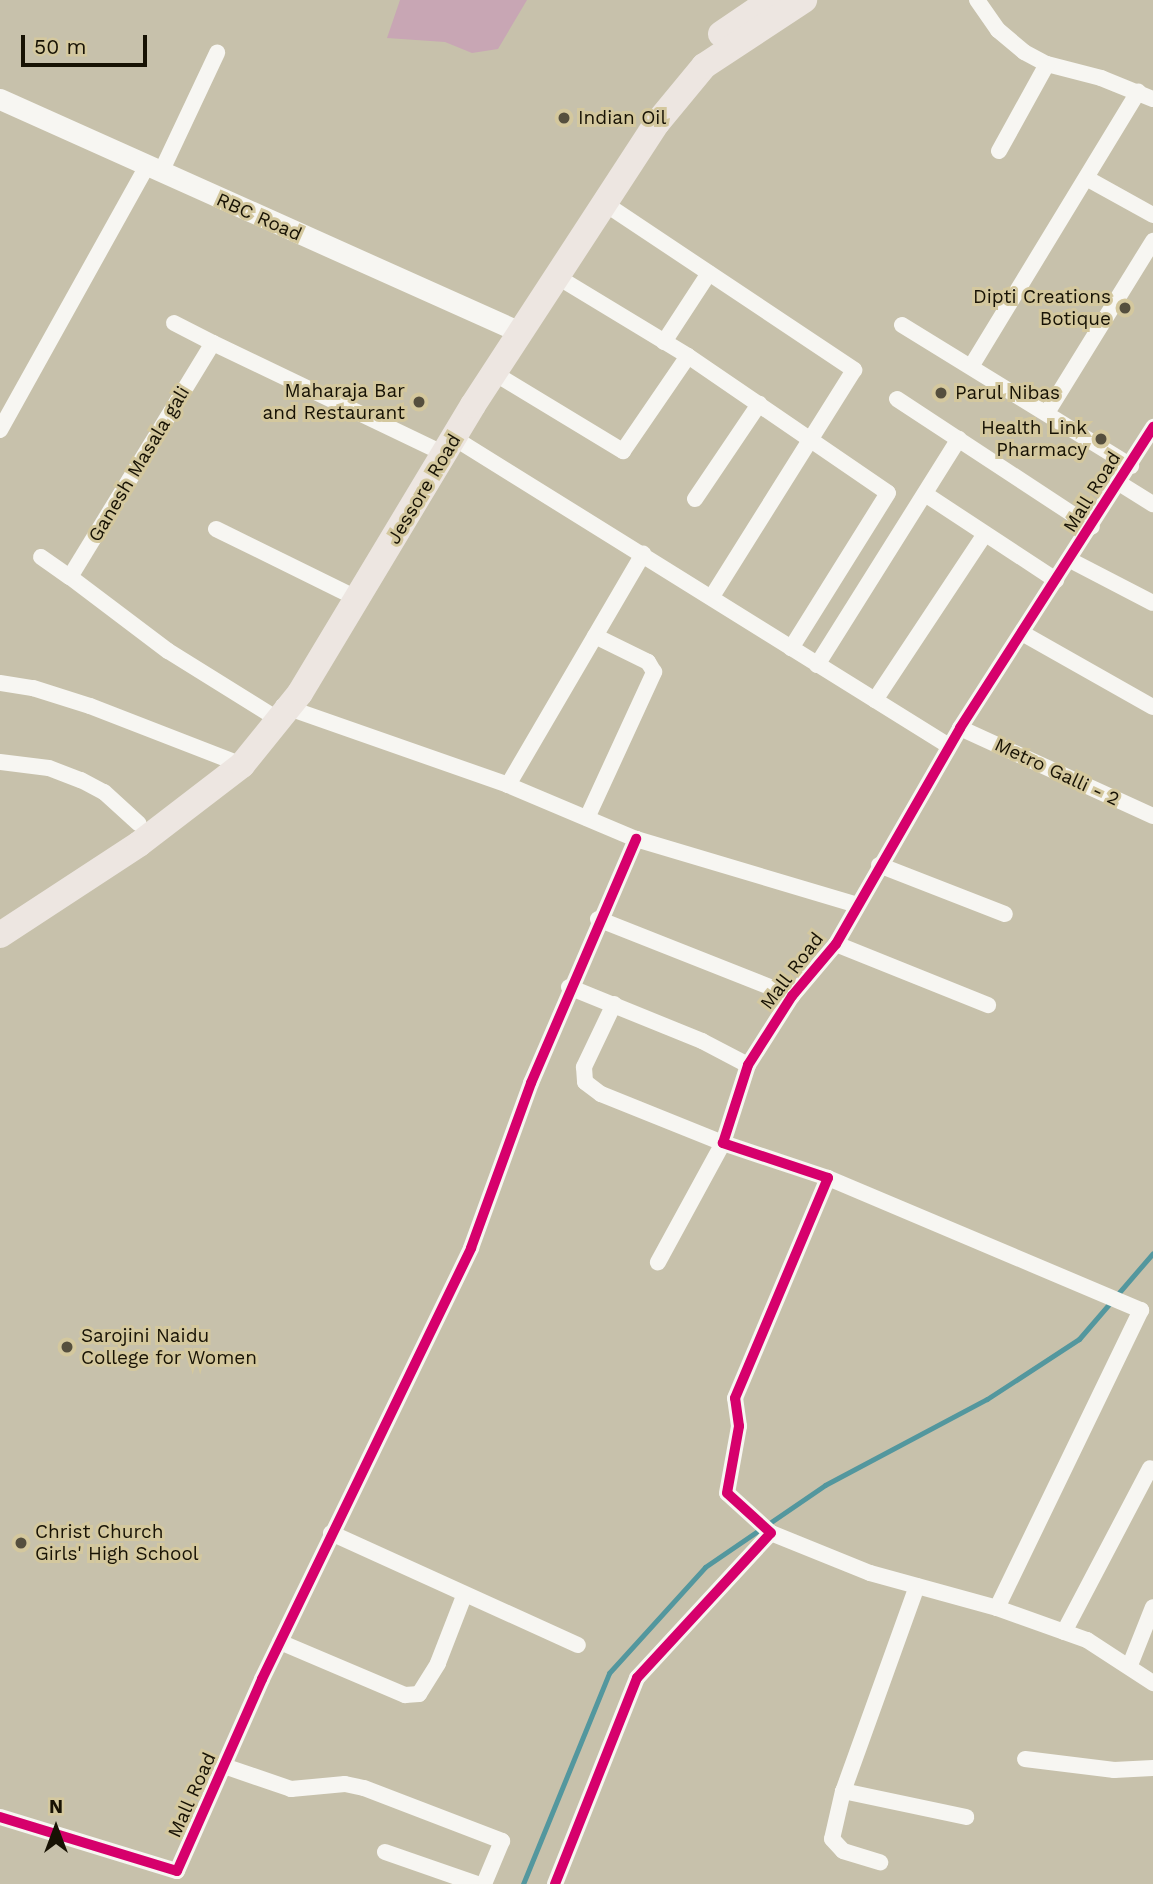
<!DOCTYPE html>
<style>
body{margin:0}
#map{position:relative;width:1153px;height:1884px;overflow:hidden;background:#c7c1ab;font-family:"Work Sans",sans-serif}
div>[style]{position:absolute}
.green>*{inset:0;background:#c8a6b4}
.stream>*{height:5px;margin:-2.5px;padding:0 2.5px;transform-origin:2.5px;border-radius:2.5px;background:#53979e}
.minor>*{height:16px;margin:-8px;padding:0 8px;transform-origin:8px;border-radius:8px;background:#f7f6f2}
.tertiary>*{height:21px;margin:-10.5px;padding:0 10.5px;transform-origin:10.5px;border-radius:10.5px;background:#f7f6f2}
.primary>*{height:26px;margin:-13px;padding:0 13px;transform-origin:13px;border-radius:13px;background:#ede6e1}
.cycleway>*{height:10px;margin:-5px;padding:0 5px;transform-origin:5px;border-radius:5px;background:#d6006c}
.dots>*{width:19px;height:19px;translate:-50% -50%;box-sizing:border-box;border:4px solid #d4c89e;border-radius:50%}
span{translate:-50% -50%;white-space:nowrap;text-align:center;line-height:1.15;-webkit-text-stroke:6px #d4c89e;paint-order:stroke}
.poi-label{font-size:19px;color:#171204}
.left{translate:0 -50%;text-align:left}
.right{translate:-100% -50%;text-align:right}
.street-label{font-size:19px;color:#171204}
.north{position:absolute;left:21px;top:1793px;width:70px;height:70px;-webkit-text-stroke:5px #d4c89e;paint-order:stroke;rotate:0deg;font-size:19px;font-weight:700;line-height:28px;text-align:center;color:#171204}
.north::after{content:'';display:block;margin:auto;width:24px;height:32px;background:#171204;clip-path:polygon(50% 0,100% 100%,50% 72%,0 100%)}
.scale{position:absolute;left:21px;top:35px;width:126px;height:32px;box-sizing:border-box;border:4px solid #171204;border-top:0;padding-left:9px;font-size:21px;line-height:24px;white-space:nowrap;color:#171204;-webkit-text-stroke:5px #d4c89e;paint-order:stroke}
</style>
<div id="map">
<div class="green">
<div style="clip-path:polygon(400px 0,527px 0,498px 49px,472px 53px,445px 42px,387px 38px)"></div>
</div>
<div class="stream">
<div style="left:523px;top:1884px;width:228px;rotate:-67.8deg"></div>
<div style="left:609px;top:1673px;width:143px;rotate:-47.8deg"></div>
<div style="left:705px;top:1567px;width:145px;rotate:-34.3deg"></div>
<div style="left:825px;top:1485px;width:183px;rotate:-28deg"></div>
<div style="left:987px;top:1399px;width:110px;rotate:-33.1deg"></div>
<div style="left:1079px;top:1339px;width:113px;rotate:-49.3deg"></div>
</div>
<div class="minor">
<div style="left:977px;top:0;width:37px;rotate:55deg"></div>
<div style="left:998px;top:30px;width:34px;rotate:40deg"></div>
<div style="left:1024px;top:52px;width:26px;rotate:28deg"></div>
<div style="left:1047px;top:64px;width:56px;rotate:14.5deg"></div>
<div style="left:1101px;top:78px;width:56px;rotate:22deg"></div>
<div style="left:999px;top:151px;width:99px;rotate:-61.1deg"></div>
<div style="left:161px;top:172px;width:132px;rotate:-64.8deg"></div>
<div style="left:1088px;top:179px;width:74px;rotate:29deg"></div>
<div style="left:604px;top:203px;width:301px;rotate:33.7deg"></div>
<div style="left:854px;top:370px;width:267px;rotate:122.1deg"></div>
<div style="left:556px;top:276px;width:154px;rotate:31.2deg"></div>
<div style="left:688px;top:356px;width:242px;rotate:34.4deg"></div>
<div style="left:888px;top:493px;width:183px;rotate:122deg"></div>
<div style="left:174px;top:323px;width:44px;rotate:27.1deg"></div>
<div style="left:902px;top:325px;width:269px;rotate:31.6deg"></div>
<div style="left:664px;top:342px;width:82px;rotate:-56.9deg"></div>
<div style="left:972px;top:365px;width:320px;rotate:-58.7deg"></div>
<div style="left:494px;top:373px;width:151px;rotate:31.2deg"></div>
<div style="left:623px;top:451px;width:115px;rotate:-55.6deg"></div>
<div style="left:897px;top:399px;width:233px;rotate:33.3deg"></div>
<div style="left:1048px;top:411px;width:200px;rotate:-58.3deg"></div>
<div style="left:0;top:430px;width:302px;rotate:-60.9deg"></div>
<div style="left:454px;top:438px;width:583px;rotate:31.89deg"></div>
<div style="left:1119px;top:483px;width:40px;rotate:32deg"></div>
<div style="left:925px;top:494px;width:157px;rotate:33.3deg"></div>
<div style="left:695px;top:499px;width:115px;rotate:-56deg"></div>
<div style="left:216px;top:529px;width:145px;rotate:26.2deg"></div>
<div style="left:41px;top:557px;width:35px;rotate:35deg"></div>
<div style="left:1070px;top:560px;width:93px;rotate:27.4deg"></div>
<div style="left:1022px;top:633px;width:150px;rotate:29.5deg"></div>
<div style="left:817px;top:665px;width:267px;rotate:-57.9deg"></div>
<div style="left:0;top:683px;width:33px;rotate:9deg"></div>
<div style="left:33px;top:688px;width:60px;rotate:17.5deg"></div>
<div style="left:90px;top:706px;width:163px;rotate:21.2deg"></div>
<div style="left:875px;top:700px;width:199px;rotate:-56.5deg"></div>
<div style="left:283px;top:706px;width:238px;rotate:19.3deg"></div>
<div style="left:508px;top:785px;width:139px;rotate:22.9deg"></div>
<div style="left:636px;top:839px;width:231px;rotate:16.6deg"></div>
<div style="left:279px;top:720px;width:131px;rotate:-148.1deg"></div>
<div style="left:168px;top:651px;width:123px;rotate:-142.9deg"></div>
<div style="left:70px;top:577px;width:274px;rotate:-58.6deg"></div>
<div style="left:213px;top:343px;width:245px;rotate:25.6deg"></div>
<div style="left:960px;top:728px;width:212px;rotate:24.5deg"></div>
<div style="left:0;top:762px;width:49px;rotate:7deg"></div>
<div style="left:49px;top:768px;width:34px;rotate:21deg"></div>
<div style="left:81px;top:780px;width:26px;rotate:28deg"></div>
<div style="left:104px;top:792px;width:47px;rotate:42.4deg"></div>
<div style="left:508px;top:785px;width:268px;rotate:-59.7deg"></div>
<div style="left:587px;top:818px;width:161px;rotate:-65.3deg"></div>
<div style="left:654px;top:672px;width:12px;rotate:-121deg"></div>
<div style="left:648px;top:662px;width:59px;rotate:-153.9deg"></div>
<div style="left:879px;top:865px;width:135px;rotate:21.3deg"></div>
<div style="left:598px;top:919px;width:209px;rotate:21.6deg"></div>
<div style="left:836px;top:944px;width:164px;rotate:21.9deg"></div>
<div style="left:569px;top:987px;width:144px;rotate:22.1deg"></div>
<div style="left:702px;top:1041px;width:52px;rotate:27.6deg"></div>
<div style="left:614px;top:1004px;width:70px;rotate:115.5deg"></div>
<div style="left:584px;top:1067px;width:15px;rotate:86deg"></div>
<div style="left:585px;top:1082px;width:20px;rotate:37deg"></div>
<div style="left:601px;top:1094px;width:131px;rotate:21.9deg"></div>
<div style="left:723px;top:1143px;width:136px;rotate:118.6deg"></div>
<div style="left:828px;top:1178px;width:340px;rotate:22.9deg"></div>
<div style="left:1141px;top:1310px;width:331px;rotate:115.8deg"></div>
<div style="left:331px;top:1533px;width:271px;rotate:24.4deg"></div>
<div style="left:771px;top:1533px;width:107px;rotate:22deg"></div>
<div style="left:870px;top:1573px;width:132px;rotate:15.4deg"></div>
<div style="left:997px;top:1608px;width:96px;rotate:19.6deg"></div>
<div style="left:1087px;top:1640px;width:79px;rotate:33.1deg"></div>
<div style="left:917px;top:1586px;width:218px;rotate:109.8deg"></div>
<div style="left:843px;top:1791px;width:126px;rotate:11.9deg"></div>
<div style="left:1064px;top:1632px;width:185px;rotate:-62.3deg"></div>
<div style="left:280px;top:1642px;width:136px;rotate:23deg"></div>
<div style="left:405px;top:1695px;width:14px;rotate:-4deg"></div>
<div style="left:419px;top:1694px;width:36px;rotate:-58deg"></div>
<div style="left:438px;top:1663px;width:72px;rotate:-68.8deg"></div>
<div style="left:1130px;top:1665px;width:62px;rotate:-68.4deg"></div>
<div style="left:1025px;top:1759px;width:90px;rotate:7deg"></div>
<div style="left:1114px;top:1770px;width:39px;rotate:-3deg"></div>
<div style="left:224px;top:1766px;width:71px;rotate:18.9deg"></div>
<div style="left:291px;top:1789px;width:54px;rotate:-5.3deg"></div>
<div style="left:345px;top:1784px;width:19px;rotate:12deg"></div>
<div style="left:364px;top:1788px;width:148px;rotate:21deg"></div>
<div style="left:502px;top:1841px;width:47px;rotate:112.7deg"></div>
<div style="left:843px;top:1791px;width:49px;rotate:102.9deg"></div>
<div style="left:832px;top:1839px;width:16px;rotate:47deg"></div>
<div style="left:843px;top:1851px;width:39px;rotate:17deg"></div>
<div style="left:0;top:1817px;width:185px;rotate:17deg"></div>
<div style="left:177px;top:1871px;width:210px;rotate:-66.1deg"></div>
<div style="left:262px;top:1679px;width:479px;rotate:-64.1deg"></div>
<div style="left:471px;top:1248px;width:176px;rotate:-70deg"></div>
<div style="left:531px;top:1083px;width:266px;rotate:-66.7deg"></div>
<div style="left:385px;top:1852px;width:97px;rotate:19.2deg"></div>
<div style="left:555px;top:1884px;width:222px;rotate:-68.3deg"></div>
<div style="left:637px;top:1678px;width:197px;rotate:-47.3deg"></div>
<div style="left:771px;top:1533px;width:59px;rotate:-137.7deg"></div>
<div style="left:727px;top:1493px;width:68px;rotate:-79.8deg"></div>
<div style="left:739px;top:1426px;width:28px;rotate:-98deg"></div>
<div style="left:735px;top:1398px;width:239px;rotate:-67.1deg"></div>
<div style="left:828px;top:1178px;width:111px;rotate:-161.6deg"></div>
<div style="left:723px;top:1143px;width:82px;rotate:-72.2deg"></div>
<div style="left:748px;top:1065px;width:82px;rotate:-57.5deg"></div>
<div style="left:792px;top:996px;width:68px;rotate:-49.8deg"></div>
<div style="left:836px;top:944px;width:249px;rotate:-60.1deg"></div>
<div style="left:960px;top:728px;width:358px;rotate:-57.3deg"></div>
</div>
<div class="tertiary">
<div style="left:0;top:99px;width:570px;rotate:24.14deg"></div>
</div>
<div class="primary">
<div style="left:721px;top:34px;width:60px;rotate:-34.2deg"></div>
<div style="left:0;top:935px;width:166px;rotate:-33.2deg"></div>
<div style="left:139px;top:844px;width:130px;rotate:-37.5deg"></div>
<div style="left:242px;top:765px;width:92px;rotate:-51.1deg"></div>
<div style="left:300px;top:693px;width:336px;rotate:-59deg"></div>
<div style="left:473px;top:405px;width:337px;rotate:-56.9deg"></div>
<div style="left:657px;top:123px;width:74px;rotate:-50.5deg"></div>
<div style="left:704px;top:66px;width:120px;rotate:-33.4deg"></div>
</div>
<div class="cycleway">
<div style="left:0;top:1817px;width:185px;rotate:17deg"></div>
<div style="left:177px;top:1871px;width:210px;rotate:-66.1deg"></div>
<div style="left:262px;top:1679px;width:479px;rotate:-64.1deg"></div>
<div style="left:471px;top:1248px;width:176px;rotate:-70deg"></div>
<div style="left:531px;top:1083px;width:266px;rotate:-66.7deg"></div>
<div style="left:555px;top:1884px;width:222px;rotate:-68.3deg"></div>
<div style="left:637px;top:1678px;width:197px;rotate:-47.3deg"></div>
<div style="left:771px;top:1533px;width:59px;rotate:-137.7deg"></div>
<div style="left:727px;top:1493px;width:68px;rotate:-79.8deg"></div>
<div style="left:739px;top:1426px;width:28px;rotate:-98deg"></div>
<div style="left:735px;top:1398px;width:239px;rotate:-67.1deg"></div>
<div style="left:828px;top:1178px;width:111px;rotate:-161.6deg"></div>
<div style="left:723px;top:1143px;width:82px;rotate:-72.2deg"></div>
<div style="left:748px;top:1065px;width:82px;rotate:-57.5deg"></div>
<div style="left:792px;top:996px;width:68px;rotate:-49.8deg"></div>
<div style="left:836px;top:944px;width:249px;rotate:-60.1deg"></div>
<div style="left:960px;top:728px;width:358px;rotate:-57.3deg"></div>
</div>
<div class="dots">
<div style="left:564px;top:118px;background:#554f3e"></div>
<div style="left:1125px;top:308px;background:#554f3e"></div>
<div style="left:941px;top:393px;background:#554f3e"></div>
<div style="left:419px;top:402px;background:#554f3e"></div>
<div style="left:1101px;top:439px;background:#554f3e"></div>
<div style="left:67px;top:1347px;background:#554f3e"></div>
<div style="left:21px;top:1543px;background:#554f3e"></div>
</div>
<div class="poi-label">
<span class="left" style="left:578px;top:118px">Indian Oil</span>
<span class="right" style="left:1111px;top:308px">Dipti Creations<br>Botique</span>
<span class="right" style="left:405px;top:402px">Maharaja Bar<br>and Restaurant</span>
<span class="left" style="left:955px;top:393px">Parul Nibas</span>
<span class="right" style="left:1087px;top:439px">Health Link<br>Pharmacy</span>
<span class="left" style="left:81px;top:1347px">Sarojini Naidu<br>College for Women</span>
<span class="left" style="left:35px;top:1543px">Christ Church<br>Girls' High School</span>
</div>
<div class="street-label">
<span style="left:259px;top:217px;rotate:24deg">RBC Road</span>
<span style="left:139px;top:464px;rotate:-59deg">Ganesh Masala gali</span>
<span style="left:424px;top:489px;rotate:-59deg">Jessore Road</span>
<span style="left:1092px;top:492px;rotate:-58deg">Mall Road</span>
<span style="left:1057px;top:772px;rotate:25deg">Metro Galli - 2</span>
<span style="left:792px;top:971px;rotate:-53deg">Mall Road</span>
<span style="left:192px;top:1795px;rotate:-66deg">Mall Road</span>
</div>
<div class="north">N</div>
<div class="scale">50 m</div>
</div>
